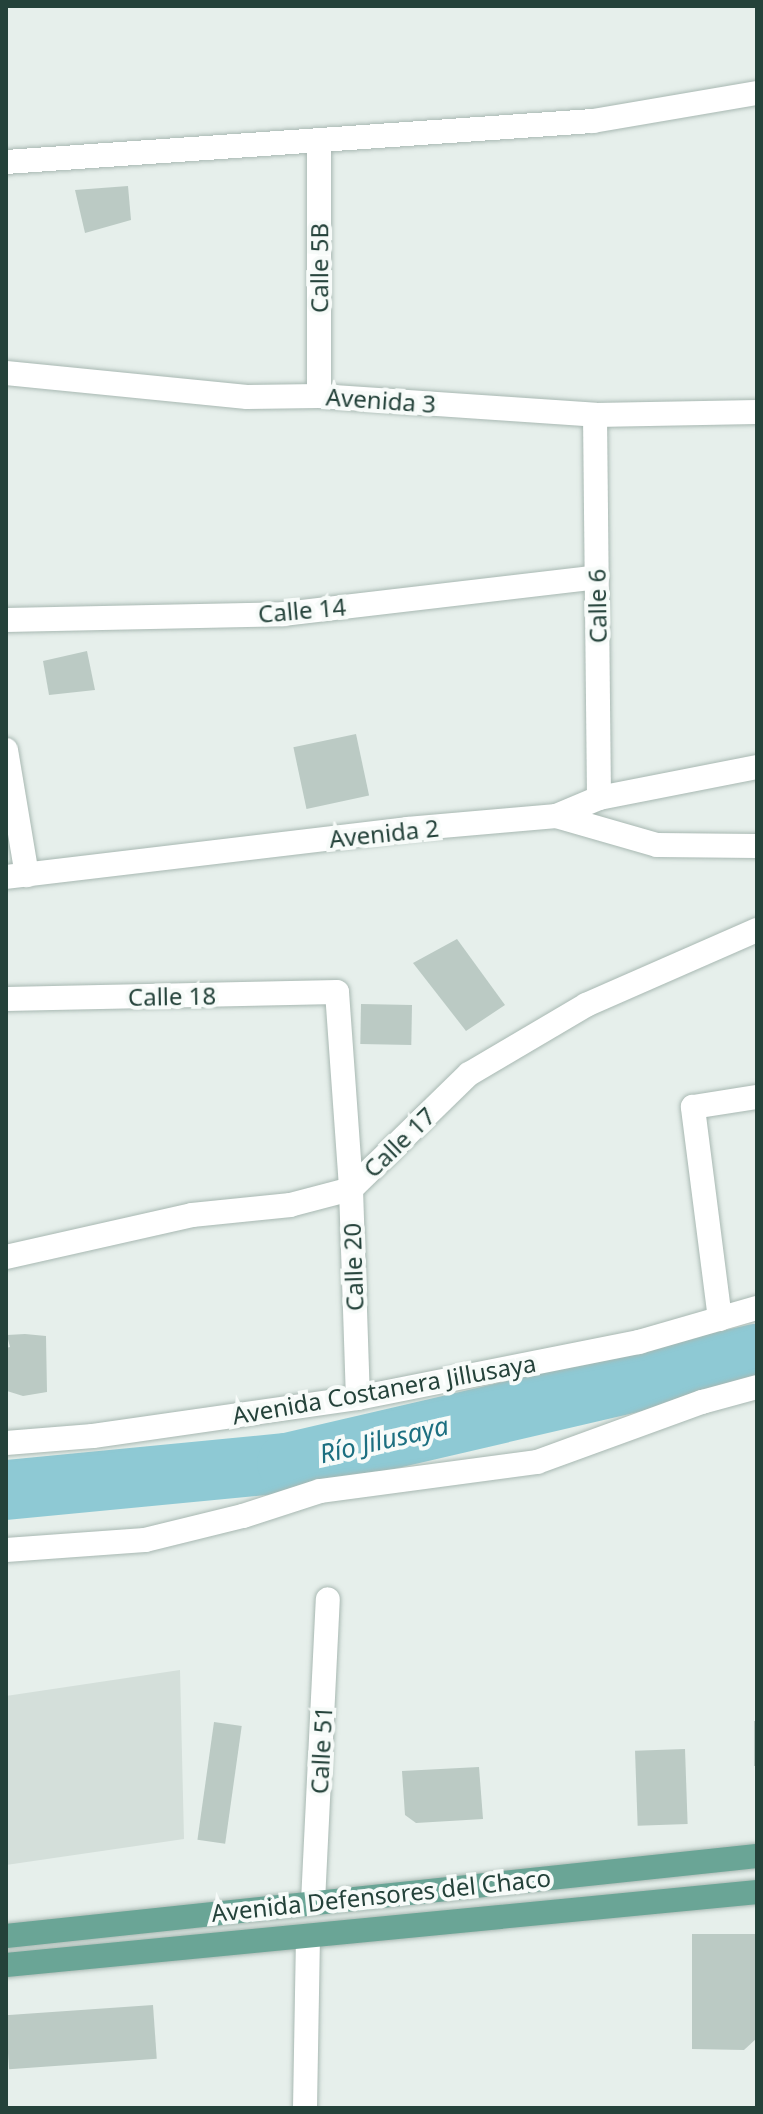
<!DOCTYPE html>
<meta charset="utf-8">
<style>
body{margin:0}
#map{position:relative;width:763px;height:2114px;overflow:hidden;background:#e6efeb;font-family:"Noto Sans",sans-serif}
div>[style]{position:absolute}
.built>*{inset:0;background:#d4dfda}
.river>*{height:60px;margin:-30px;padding:0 30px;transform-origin:30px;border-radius:30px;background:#8ec9d4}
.building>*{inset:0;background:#bbcac4;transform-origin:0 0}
.roads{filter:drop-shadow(0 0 2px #a8b8b2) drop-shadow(0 0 2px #a8b8b2)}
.minor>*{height:24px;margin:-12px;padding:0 12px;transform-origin:12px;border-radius:12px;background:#fff}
.primary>*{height:24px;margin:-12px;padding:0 12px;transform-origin:12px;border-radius:12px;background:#6aa596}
span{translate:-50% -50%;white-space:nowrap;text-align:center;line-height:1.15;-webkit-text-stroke:8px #f7fbf9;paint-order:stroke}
.street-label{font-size:24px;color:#24423a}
.water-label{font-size:26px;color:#1c6f80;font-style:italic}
.frame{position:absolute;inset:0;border:8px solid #24423a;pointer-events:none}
</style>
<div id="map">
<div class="built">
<div style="clip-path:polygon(180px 1670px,184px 1839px,6px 1865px,6px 1696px)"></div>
</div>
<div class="river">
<div style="left:6px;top:1490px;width:282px;rotate:-5.5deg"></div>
<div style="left:287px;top:1463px;width:482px;rotate:-13.1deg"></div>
</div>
<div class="building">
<div style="clip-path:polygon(128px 186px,131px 220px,85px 233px,75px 190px)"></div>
<div style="clip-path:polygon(87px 651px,95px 690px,49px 695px,43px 661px)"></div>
<div style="left:356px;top:734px;width:63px;height:64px;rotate:78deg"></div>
<div style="clip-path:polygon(457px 939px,505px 1005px,466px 1031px,413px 963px)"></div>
<div style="left:412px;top:1005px;width:40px;height:51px;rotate:91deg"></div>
<div style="clip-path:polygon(25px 1334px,46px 1336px,47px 1392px,23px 1396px,7px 1391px,6px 1348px,10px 1347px,7px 1335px)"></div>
<div style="left:754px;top:1721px;width:3px;height:45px"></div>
<div style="left:214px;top:1722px;width:28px;height:119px;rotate:8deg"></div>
<div style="left:685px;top:1749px;width:75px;height:50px;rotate:88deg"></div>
<div style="clip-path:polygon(479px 1767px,483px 1819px,416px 1823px,405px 1815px,402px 1771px)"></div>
<div style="clip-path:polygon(692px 1934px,757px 1934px,757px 2038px,744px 2050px,692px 2049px)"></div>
<div style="left:153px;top:2005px;width:54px;height:148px;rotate:86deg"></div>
</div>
<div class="roads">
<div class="minor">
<div style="left:319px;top:141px;width:255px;rotate:90deg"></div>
<div style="left:6px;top:162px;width:588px;rotate:-4deg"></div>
<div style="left:593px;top:121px;width:166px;rotate:-9.7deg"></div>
<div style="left:6px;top:373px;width:242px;rotate:5.7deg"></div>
<div style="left:247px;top:397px;width:72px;rotate:-0.8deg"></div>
<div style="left:319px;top:396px;width:277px;rotate:3.9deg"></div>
<div style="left:595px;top:415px;width:162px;rotate:-1.1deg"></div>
<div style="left:595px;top:415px;width:383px;rotate:89.4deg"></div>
<div style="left:6px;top:620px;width:278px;rotate:-1.2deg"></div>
<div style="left:284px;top:614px;width:315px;rotate:-6.7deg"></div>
<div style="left:6px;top:750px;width:127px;rotate:80.5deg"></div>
<div style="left:556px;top:816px;width:105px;rotate:16deg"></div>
<div style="left:657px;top:845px;width:100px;rotate:0.6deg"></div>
<div style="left:6px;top:877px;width:404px;rotate:-6.8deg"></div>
<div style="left:407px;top:829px;width:150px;rotate:-5deg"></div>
<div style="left:556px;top:816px;width:47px;rotate:-22.7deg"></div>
<div style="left:599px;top:798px;width:161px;rotate:-11.1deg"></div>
<div style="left:6px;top:999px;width:331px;rotate:-1.2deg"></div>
<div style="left:337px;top:992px;width:197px;rotate:85.9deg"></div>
<div style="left:351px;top:1189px;width:209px;rotate:88.1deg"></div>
<div style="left:6px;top:1257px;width:191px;rotate:-12.7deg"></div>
<div style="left:192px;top:1215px;width:99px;rotate:-5.8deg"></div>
<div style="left:290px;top:1205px;width:63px;rotate:-14.7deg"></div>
<div style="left:351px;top:1189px;width:165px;rotate:-44.3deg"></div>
<div style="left:469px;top:1074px;width:136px;rotate:-30.5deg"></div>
<div style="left:586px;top:1005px;width:187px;rotate:-23.7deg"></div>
<div style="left:720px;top:1319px;width:214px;rotate:-97.3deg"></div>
<div style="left:693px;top:1107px;width:65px;rotate:-8.9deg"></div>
<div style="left:6px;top:1443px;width:87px;rotate:-4.6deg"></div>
<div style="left:93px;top:1436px;width:268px;rotate:-8.2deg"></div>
<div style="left:358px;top:1398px;width:287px;rotate:-11.3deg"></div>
<div style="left:639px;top:1342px;width:123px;rotate:-16.1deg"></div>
<div style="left:6px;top:1550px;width:139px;rotate:-4.1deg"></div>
<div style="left:145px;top:1540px;width:101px;rotate:-13.8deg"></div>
<div style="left:243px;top:1516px;width:81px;rotate:-18deg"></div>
<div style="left:320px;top:1491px;width:219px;rotate:-7.6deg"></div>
<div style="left:537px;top:1462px;width:176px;rotate:-20deg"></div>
<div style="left:702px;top:1402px;width:57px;rotate:-15.3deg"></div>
<div style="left:313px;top:1902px;width:303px;rotate:-87.2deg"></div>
<div style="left:305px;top:2108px;width:170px;rotate:-89deg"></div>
</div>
<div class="primary">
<div style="left:6px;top:1936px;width:755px;rotate:-6.08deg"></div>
<div style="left:6px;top:1965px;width:755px;rotate:-5.55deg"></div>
</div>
</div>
<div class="street-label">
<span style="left:319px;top:268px;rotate:-90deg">Calle 5B</span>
<span style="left:381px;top:400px;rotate:4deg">Avenida 3</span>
<span style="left:597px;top:606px;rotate:-91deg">Calle 6</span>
<span style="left:302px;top:610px;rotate:-5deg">Calle 14</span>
<span style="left:384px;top:833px;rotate:-6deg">Avenida 2</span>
<span style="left:172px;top:996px;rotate:-1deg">Calle 18</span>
<span style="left:399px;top:1142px;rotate:-44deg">Calle 17</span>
<span style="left:353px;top:1267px;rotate:-92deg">Calle 20</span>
<span style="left:384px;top:1389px;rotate:-10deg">Avenida Costanera Jillusaya</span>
<span style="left:321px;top:1750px;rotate:-87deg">Calle 51</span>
<span style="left:381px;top:1895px;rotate:-6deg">Avenida Defensores del Chaco</span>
</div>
<div class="water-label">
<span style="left:384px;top:1440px;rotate:-13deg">Río Jilusaya</span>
</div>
<div class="frame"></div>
</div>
